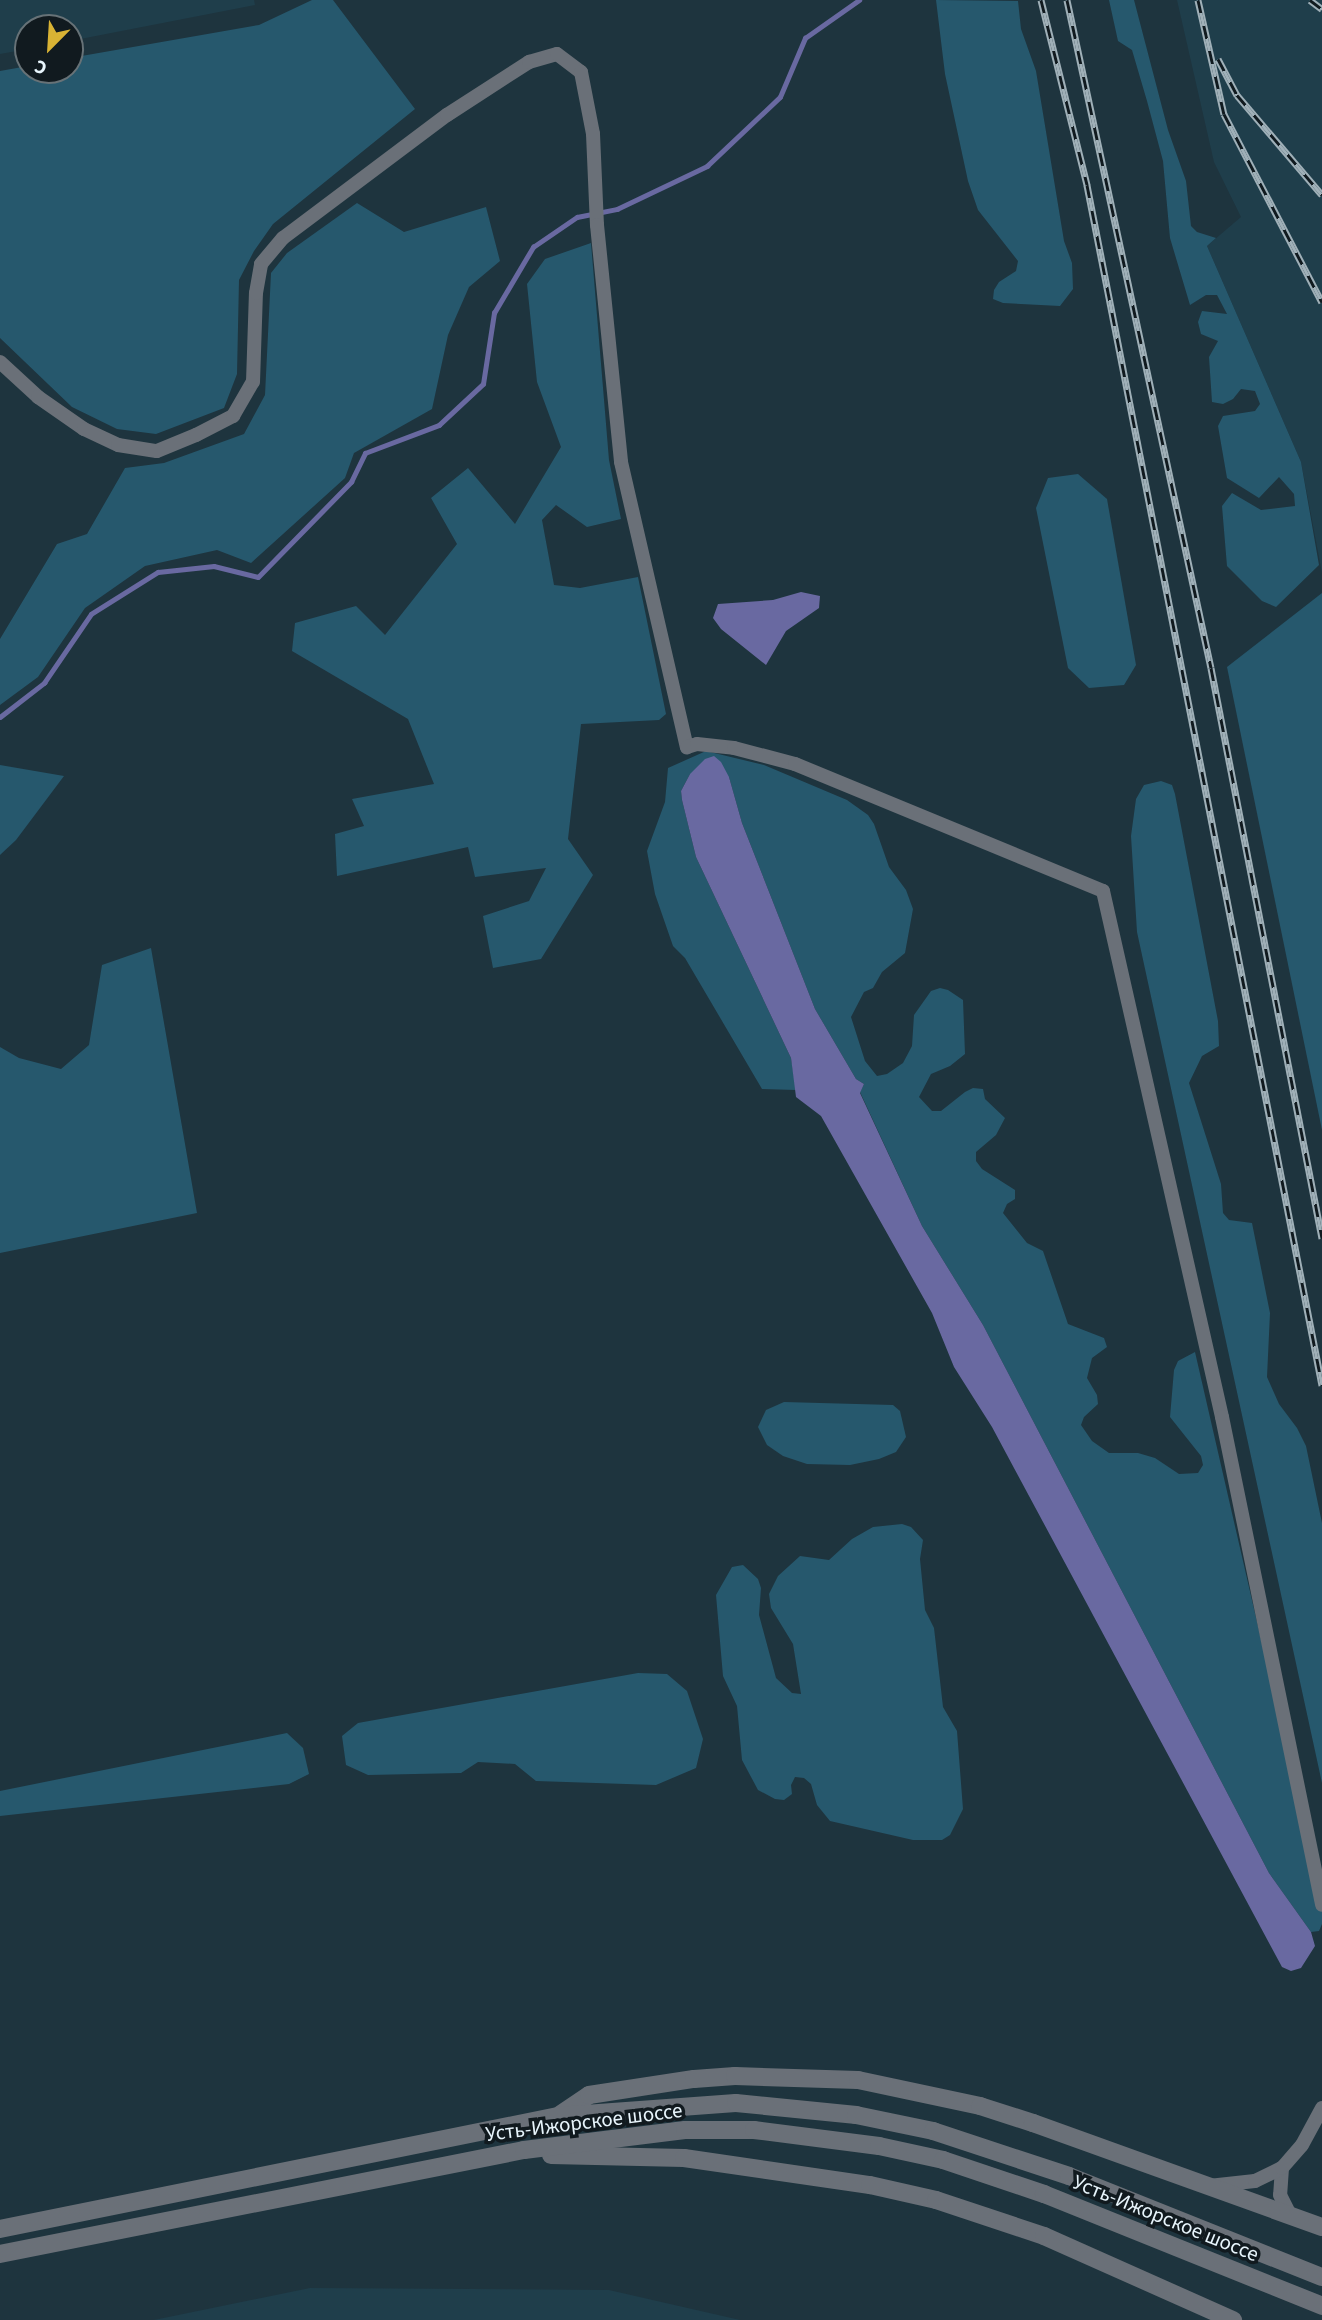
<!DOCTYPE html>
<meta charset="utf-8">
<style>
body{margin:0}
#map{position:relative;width:1322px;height:2320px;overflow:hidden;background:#1e343e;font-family:"Source Sans 3",sans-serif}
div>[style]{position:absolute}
.built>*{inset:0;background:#1f3e4b}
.green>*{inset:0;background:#26586d}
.water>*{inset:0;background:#6969a1}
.stream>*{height:4.5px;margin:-2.25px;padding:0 2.25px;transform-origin:2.25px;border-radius:2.25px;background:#6969a1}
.minor>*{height:14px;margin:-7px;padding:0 7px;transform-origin:7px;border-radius:7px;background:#6a7078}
.tertiary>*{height:18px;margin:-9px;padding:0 9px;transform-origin:9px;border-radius:9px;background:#6a7078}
.rail>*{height:7px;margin-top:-3.5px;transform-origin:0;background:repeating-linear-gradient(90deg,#111a1f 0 13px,#a0b0b8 0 26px);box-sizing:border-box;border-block:2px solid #a0b0b8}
span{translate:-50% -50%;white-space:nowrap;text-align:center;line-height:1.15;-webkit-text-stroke:7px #111a1f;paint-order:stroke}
.street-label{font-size:21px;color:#e8f5fc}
.north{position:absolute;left:14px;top:14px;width:70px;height:70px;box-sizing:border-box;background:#111a1f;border:2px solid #677277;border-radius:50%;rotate:204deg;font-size:19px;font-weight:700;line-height:28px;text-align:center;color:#e8f5fc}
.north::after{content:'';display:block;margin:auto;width:24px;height:32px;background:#d9b334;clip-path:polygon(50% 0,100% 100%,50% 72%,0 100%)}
</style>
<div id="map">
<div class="built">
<div style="clip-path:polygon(0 0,254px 0,255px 5px,70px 41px,70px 28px,28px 28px,28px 49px,0 54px)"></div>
<div style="clip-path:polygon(1177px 0,1322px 0,1322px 573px,1301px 462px,1207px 246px,1241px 217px,1214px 162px)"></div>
<div style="clip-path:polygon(310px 2288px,609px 2290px,740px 2320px,154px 2320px)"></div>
</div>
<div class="green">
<div style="clip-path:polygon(312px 0,333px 0,415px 109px,273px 224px,254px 251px,239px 280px,237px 374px,224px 408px,156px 434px,117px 429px,72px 407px,0 338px,0 71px,28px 66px,28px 70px,70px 70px,70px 58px,259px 25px)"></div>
<div style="clip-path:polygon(936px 0,1018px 1px,1021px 29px,1036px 71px,1064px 241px,1072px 263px,1073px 289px,1060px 306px,1003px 303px,993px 299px,994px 290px,999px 282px,1016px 271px,1018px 261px,978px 210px,968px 181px,945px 74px)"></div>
<div style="clip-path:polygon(1109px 0,1134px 0,1168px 130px,1186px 181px,1191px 226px,1197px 232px,1216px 238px,1207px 246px,1301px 462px,1319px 565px,1276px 607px,1262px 601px,1227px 566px,1222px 506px,1232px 493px,1261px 510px,1295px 506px,1294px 494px,1279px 477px,1259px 498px,1227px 478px,1218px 426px,1223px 416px,1255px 411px,1260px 404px,1255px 391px,1241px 389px,1233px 399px,1223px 404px,1212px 402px,1209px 357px,1218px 341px,1201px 334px,1198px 322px,1202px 311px,1227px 314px,1217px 295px,1206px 295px,1190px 305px,1170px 238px,1163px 161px,1147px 101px,1132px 50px,1118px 41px)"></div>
<div style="clip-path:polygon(357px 203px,404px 232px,486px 207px,500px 261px,469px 287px,448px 335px,432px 409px,354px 453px,345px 478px,251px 563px,217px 550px,145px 566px,85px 608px,38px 677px,0 705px,0 639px,57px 544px,87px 534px,125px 468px,164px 463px,244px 434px,265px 395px,271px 273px,287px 253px)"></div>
<div style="clip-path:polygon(591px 243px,609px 460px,621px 519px,587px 527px,556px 505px,542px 520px,554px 585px,580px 588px,638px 577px,666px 714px,659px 720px,581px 724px,568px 839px,593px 875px,541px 959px,493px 968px,483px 916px,529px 901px,546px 868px,475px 877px,468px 847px,337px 876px,335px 834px,364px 826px,352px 799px,434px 784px,408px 719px,292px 651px,295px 623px,356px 606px,385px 635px,457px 544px,431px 498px,468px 468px,515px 524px,561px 447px,537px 382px,527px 284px,545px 259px)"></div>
<div style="clip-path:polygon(1078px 474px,1107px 499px,1136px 665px,1124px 685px,1089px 688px,1068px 668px,1036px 508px,1048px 478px)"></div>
<div style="clip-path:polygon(1322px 593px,1322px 1130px,1227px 667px)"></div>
<div style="clip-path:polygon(706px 751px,764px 765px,847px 800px,868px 815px,874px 824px,889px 867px,906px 890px,913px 909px,905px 953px,882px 972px,873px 988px,864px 992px,851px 1017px,865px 1061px,877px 1076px,887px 1074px,903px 1063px,912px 1046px,914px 1015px,931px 991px,940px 988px,948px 990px,963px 1000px,965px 1054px,950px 1066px,931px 1074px,919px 1097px,932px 1111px,941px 1111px,965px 1092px,973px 1088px,983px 1089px,985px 1099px,1005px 1118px,996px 1135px,976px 1152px,976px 1161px,982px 1169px,1015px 1190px,1015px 1199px,1007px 1204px,1003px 1213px,1027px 1243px,1043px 1251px,1068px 1324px,1104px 1338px,1107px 1347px,1092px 1358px,1087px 1378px,1097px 1395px,1098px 1404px,1084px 1417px,1081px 1425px,1092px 1441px,1109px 1453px,1138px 1453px,1155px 1458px,1179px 1474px,1198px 1473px,1203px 1465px,1201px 1456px,1170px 1417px,1174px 1370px,1178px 1361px,1195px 1352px,1322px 1905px,1322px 1924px,1319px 1931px,1311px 1932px,1269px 1873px,983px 1325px,922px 1226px,860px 1092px,864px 1084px,856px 1079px,815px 1009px,742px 823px,729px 777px,690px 774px,681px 791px,682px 800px,696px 857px,791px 1058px,796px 1090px,762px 1089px,685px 958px,673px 946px,655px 894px,647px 851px,665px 802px,668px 768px)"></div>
<div style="clip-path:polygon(0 765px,64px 776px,16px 840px,0 855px)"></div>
<div style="clip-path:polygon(1161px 781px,1172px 785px,1175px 794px,1218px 1021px,1219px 1046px,1202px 1056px,1189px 1083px,1221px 1184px,1223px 1213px,1229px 1220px,1252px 1223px,1270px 1313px,1267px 1377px,1279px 1404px,1297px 1428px,1306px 1446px,1322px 1523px,1322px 1783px,1137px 932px,1131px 836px,1136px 799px,1144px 785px)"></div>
<div style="clip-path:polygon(151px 948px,197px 1213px,0 1253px,0 1047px,19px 1058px,61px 1069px,89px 1045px,102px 965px)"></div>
<div style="clip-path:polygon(784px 1402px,893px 1405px,900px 1411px,906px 1437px,896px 1452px,879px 1459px,850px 1465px,807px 1464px,783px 1456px,767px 1445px,758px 1427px,766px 1410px)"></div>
<div style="clip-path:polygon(902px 1524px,911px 1527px,923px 1540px,920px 1559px,925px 1610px,934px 1628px,943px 1707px,957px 1731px,963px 1809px,950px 1835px,942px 1840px,913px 1840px,830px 1821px,817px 1805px,811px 1784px,804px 1778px,795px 1777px,791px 1785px,792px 1794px,784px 1800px,775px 1799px,758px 1790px,742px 1760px,737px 1706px,723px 1676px,716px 1595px,732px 1567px,743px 1565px,758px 1579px,761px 1588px,759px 1615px,776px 1678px,792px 1693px,801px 1694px,793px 1644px,771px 1608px,769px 1594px,778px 1576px,800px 1556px,829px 1560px,852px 1539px,873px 1527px)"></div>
<div style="clip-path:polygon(638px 1673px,667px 1674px,687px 1691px,703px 1739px,696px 1768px,656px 1785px,536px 1781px,515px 1764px,478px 1762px,461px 1773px,368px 1775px,346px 1765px,342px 1736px,358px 1723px)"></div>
<div style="clip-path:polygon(287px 1733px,303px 1748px,309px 1774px,289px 1784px,0 1816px,0 1791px)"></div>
</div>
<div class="water">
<div style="clip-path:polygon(801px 592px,820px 596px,819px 608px,786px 631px,766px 665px,721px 629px,713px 618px,718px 604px,773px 600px)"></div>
<div style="clip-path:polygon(714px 756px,721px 762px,729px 777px,742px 823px,815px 1009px,856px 1079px,864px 1084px,860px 1093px,922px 1226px,983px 1325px,1269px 1873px,1311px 1932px,1315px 1946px,1301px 1968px,1291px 1971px,1282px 1967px,992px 1427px,954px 1367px,932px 1313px,821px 1116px,796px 1097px,791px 1058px,696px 857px,682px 800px,681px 791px,690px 774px,705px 759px)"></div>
</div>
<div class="stream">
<div style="left:0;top:717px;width:56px;rotate:-37.7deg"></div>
<div style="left:44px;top:683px;width:83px;rotate:-55.7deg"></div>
<div style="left:91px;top:614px;width:79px;rotate:-32.1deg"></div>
<div style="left:158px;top:572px;width:56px;rotate:-6.1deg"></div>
<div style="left:214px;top:566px;width:45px;rotate:14deg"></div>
<div style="left:258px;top:577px;width:133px;rotate:-45.6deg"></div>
<div style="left:351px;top:482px;width:32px;rotate:-64deg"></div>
<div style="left:365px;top:453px;width:79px;rotate:-20.7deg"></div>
<div style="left:439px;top:425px;width:60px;rotate:-43deg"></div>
<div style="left:483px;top:384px;width:72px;rotate:-81.2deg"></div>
<div style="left:494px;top:313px;width:77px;rotate:-59.4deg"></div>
<div style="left:533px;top:247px;width:53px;rotate:-34.3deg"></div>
<div style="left:577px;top:217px;width:41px;rotate:-11.3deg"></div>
<div style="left:617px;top:209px;width:100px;rotate:-25.5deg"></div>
<div style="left:707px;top:166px;width:100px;rotate:-43.4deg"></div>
<div style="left:780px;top:97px;width:64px;rotate:-67deg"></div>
<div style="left:805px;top:38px;width:66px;rotate:-35.1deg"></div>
</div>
<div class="minor">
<div style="left:0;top:362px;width:52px;rotate:42.6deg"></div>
<div style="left:38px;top:397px;width:56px;rotate:34.8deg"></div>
<div style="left:84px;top:429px;width:38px;rotate:25deg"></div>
<div style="left:118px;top:445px;width:39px;rotate:9deg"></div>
<div style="left:157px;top:451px;width:42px;rotate:-22.3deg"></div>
<div style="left:196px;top:435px;width:42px;rotate:-27.2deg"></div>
<div style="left:233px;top:416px;width:39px;rotate:-60deg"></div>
<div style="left:253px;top:382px;width:89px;rotate:-88.1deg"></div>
<div style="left:256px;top:293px;width:29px;rotate:-80deg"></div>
<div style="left:261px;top:264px;width:34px;rotate:-50deg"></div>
<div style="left:283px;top:238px;width:205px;rotate:-36.9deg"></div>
<div style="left:447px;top:115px;width:98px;rotate:-32.9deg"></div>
<div style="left:529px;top:62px;width:29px;rotate:-16deg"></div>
<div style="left:557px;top:54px;width:30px;rotate:37deg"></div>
<div style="left:581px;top:72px;width:63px;rotate:79deg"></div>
<div style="left:593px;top:134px;width:91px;rotate:87.5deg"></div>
<div style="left:597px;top:225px;width:238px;rotate:84.2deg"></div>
<div style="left:621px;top:462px;width:293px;rotate:77deg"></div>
<div style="left:687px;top:747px;width:10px;rotate:-17deg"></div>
<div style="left:697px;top:744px;width:37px;rotate:6deg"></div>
<div style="left:734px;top:748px;width:63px;rotate:14.7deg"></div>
<div style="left:795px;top:764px;width:333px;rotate:22.4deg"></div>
<div style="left:1103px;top:891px;width:539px;rotate:77.25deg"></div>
<div style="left:1222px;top:1417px;width:498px;rotate:78.4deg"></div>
<div style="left:1282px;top:2168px;width:27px;rotate:94deg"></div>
<div style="left:1280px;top:2195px;width:22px;rotate:63deg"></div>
<div style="left:1209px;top:2186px;width:46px;rotate:-6.2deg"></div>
<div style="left:1255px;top:2181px;width:30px;rotate:-26deg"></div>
<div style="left:1282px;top:2168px;width:30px;rotate:-49deg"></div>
<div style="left:1302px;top:2145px;width:42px;rotate:-61.6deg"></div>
</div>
<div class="tertiary">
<div style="left:561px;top:2114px;width:34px;rotate:-34deg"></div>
<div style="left:589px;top:2095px;width:106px;rotate:-8.7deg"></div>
<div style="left:694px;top:2079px;width:41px;rotate:-4.2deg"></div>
<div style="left:735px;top:2076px;width:123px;rotate:1.9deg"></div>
<div style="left:858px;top:2080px;width:125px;rotate:12deg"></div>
<div style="left:980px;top:2106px;width:56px;rotate:17.8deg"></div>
<div style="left:1033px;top:2123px;width:307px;rotate:19.8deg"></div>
<div style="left:551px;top:2155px;width:133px;rotate:1.3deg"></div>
<div style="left:684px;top:2158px;width:188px;rotate:8.3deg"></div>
<div style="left:870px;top:2185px;width:68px;rotate:12.8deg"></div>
<div style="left:936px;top:2200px;width:114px;rotate:18.4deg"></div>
<div style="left:1044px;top:2236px;width:207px;rotate:24deg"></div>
<div style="left:0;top:2229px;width:569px;rotate:-11.45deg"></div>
<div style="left:558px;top:2116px;width:178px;rotate:-4.2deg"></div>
<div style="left:736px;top:2103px;width:121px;rotate:5.7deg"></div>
<div style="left:856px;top:2115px;width:79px;rotate:11.7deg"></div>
<div style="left:933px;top:2131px;width:143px;rotate:18.3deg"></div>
<div style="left:1069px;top:2176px;width:272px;rotate:21.8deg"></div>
<div style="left:0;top:2254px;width:534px;rotate:-11.23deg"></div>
<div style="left:524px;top:2150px;width:162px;rotate:-7.1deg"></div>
<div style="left:685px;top:2130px;width:69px"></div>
<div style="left:754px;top:2130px;width:126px;rotate:7.3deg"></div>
<div style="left:879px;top:2146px;width:66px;rotate:12.3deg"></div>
<div style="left:943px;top:2160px;width:107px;rotate:18.6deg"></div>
<div style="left:1044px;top:2194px;width:300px;rotate:21.9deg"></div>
</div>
<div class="rail">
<div style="left:1041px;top:0;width:191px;rotate:76deg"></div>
<div style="left:1087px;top:185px;width:1223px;rotate:78.92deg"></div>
<div style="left:1067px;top:0;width:683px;rotate:77.83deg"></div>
<div style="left:1211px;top:668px;width:581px;rotate:78.98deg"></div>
<div style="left:1198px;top:0;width:117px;rotate:77.2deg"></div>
<div style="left:1224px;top:114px;width:212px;rotate:62.5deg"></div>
<div style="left:1310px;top:0;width:15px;rotate:37deg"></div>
<div style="left:1218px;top:59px;width:41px;rotate:62.2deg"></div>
<div style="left:1237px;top:95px;width:131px;rotate:49.6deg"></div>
</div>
<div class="street-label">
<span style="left:584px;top:2122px;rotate:-7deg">Усть-Ижорское шоссе</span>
<span style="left:1166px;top:2218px;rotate:22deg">Усть-Ижорское шоссе</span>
</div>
<div class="north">С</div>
</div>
